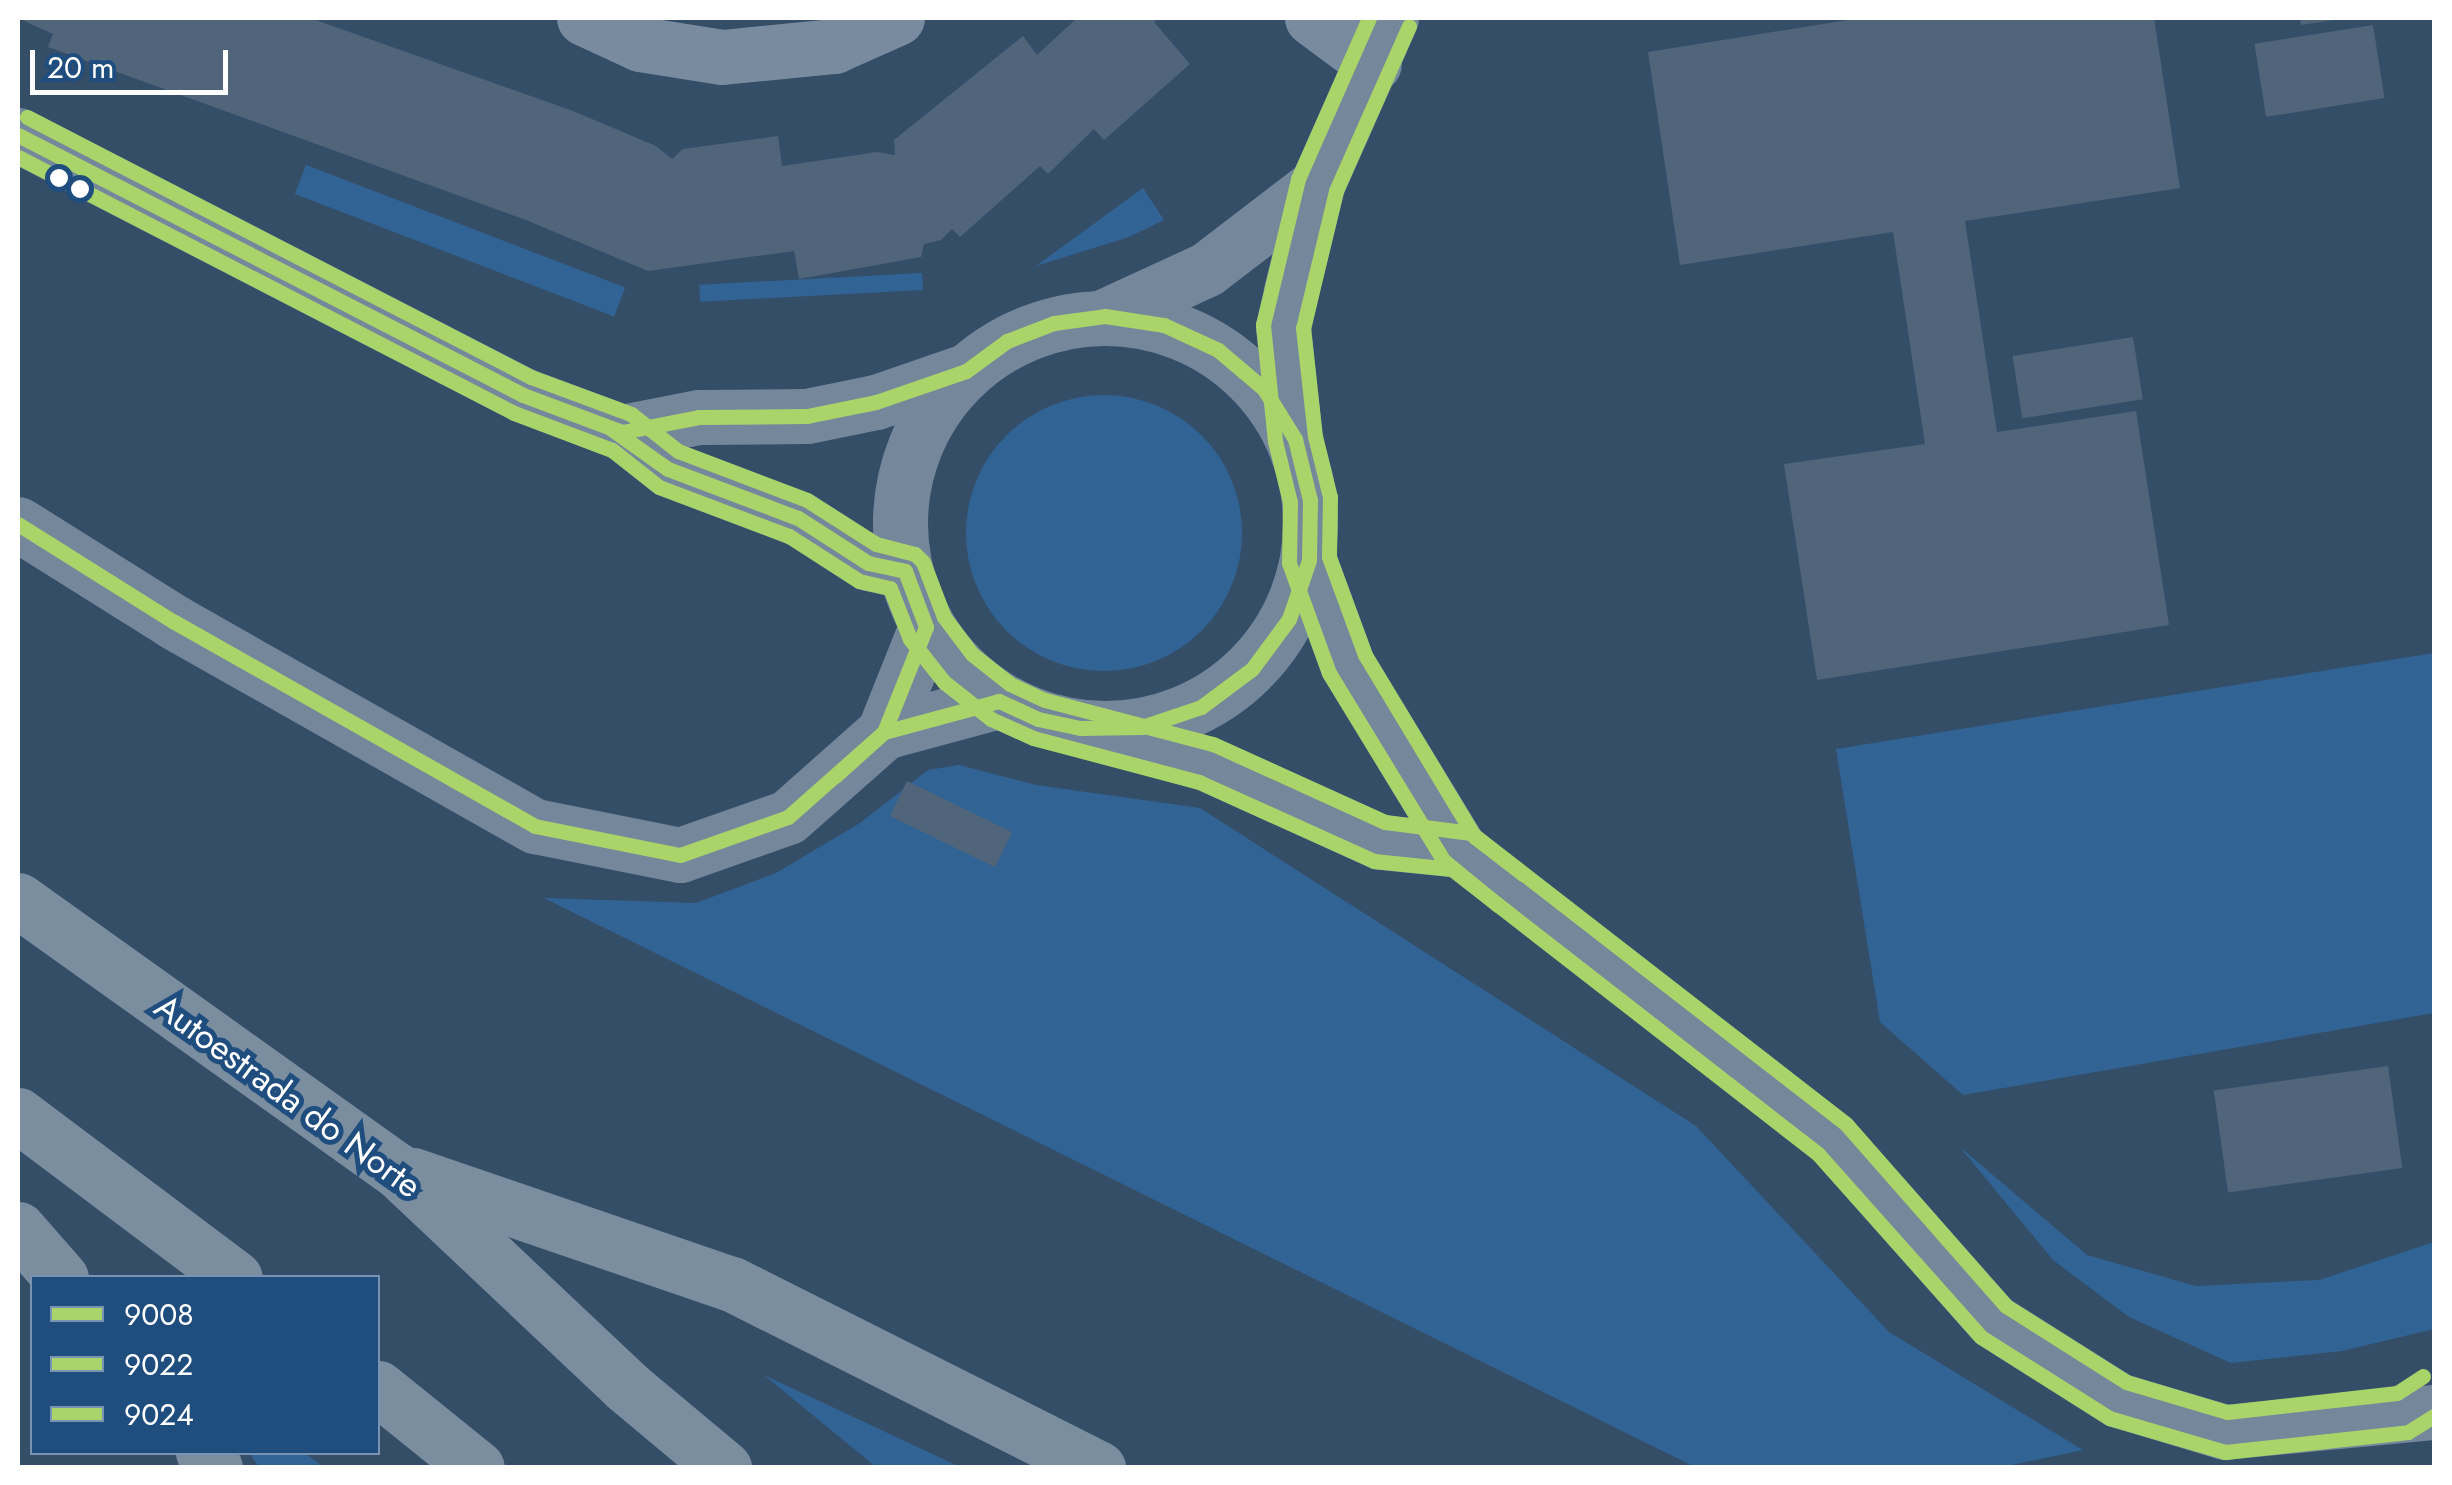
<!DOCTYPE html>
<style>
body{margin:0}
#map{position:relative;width:2452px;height:1485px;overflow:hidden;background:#344e68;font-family:Jost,sans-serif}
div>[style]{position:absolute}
.green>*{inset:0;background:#316495;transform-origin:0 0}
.round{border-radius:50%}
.building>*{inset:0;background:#50657a;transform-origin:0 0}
.street>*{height:55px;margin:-27.5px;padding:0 27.5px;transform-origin:27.5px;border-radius:27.5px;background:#798c9f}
.secondary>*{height:55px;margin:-27.5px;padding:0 27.5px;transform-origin:27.5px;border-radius:27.5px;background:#75889b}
.secondary>.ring{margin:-27.5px;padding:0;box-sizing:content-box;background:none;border:55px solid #75889b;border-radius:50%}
.highway>*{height:55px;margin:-27.5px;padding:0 27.5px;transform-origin:27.5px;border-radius:27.5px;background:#7b8e9f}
.bus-1>*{height:15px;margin:-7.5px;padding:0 7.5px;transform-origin:7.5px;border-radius:7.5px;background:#a9d469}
.bus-2>*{height:15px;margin:-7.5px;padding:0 7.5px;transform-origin:7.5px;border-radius:7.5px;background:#a9d469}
.bus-3>*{height:15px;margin:-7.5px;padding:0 7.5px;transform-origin:7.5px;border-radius:7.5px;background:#a9d469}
.dots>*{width:28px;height:28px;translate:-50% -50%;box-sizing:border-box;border:5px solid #1e4d7e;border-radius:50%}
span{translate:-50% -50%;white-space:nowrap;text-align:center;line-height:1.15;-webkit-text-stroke:10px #1e4d7e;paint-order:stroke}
.street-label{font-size:35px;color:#fff}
.frame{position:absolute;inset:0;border:20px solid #fff;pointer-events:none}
.legend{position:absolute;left:30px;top:1275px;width:350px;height:180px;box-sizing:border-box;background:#1e4d7e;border:2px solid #7894b2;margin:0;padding:12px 18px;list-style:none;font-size:30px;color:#fff}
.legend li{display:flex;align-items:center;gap:20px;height:50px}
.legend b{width:50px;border:2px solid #7894b2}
.scale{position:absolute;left:30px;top:50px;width:198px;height:45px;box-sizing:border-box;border:5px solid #fff;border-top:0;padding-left:12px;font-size:30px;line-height:35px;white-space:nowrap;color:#fff;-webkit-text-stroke:8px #1e4d7e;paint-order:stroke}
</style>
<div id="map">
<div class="green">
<div style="left:306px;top:165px;width:342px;height:31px;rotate:21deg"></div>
<div style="clip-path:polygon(1143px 188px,1164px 220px,1129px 237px,1036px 266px)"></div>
<div style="left:922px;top:273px;width:17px;height:223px;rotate:87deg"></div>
<div class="round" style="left:966px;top:395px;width:276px;height:276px"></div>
<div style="clip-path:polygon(2434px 653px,2434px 1013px,1963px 1095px,1880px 1022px,1836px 749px)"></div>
<div style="clip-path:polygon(959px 765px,1036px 785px,1200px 808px,1696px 1126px,1889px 1332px,2083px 1450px,1997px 1468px,1695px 1467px,544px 898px,696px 903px,776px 873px,860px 823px,928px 770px)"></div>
<div style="clip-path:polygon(1960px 1147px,2087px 1255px,2196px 1286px,2319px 1280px,2434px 1242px,2434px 1329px,2342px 1351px,2231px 1363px,2129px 1317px,2053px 1260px)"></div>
<div style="clip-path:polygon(764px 1375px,960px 1467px,961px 1467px,876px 1467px)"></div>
<div style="clip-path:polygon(249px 1453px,305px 1453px,323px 1467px,259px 1467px)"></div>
</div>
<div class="building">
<div style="clip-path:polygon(18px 18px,310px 18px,573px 111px,656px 146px,672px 159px,683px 149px,778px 136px,782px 166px,877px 152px,895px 155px,894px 140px,1023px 36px,1037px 55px,1077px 18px,1159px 18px,1154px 22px,1190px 64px,1104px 140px,1094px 129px,1048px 174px,1040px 166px,960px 237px,952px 229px,941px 240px,924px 244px,921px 257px,799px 279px,794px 251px,648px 271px,526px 220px,48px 47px,53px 34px)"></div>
<div style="clip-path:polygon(1860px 18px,2154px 18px,2180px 188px,1965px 221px,1997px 432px,2136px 411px,2169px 625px,1817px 680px,1784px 464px,1925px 444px,1893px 232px,1680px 265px,1648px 52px)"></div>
<div style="clip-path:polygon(2300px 18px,2334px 18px,2334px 20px,2301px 25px)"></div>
<div style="left:2373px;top:25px;width:74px;height:120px;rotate:81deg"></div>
<div style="left:2133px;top:337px;width:63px;height:122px;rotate:81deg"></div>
<div style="left:907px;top:781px;width:117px;height:39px;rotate:26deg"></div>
<div style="left:2388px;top:1066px;width:103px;height:176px;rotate:82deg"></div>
</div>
<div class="street">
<div style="left:584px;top:18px;width:62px;rotate:24.9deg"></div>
<div style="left:640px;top:44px;width:83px;rotate:9deg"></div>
<div style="left:722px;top:57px;width:113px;rotate:-5.6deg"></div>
<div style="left:834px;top:46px;width:69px;rotate:-24deg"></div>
<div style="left:1312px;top:18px;width:77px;rotate:36.6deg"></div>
</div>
<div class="secondary">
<div style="left:18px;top:135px;width:568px;rotate:27.24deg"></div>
<div style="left:523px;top:395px;width:106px;rotate:20.5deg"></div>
<div style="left:622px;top:432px;width:59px;rotate:38.8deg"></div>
<div style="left:668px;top:469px;width:139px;rotate:20.7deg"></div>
<div style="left:798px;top:518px;width:83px;rotate:32.7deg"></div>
<div style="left:868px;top:563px;width:38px;rotate:12deg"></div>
<div style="left:1105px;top:316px;width:112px;rotate:-24.7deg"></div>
<div style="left:1207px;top:269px;width:138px;rotate:-37.4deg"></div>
<div class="ring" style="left:900px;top:318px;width:355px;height:355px"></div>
<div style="left:1294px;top:431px;width:105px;rotate:-96deg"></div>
<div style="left:1283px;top:327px;width:37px;rotate:-77deg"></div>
<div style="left:1291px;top:291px;width:109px;rotate:-76.2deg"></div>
<div style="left:1317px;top:185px;width:183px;rotate:-66.1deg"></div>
<div style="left:622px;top:432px;width:78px;rotate:-11deg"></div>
<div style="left:699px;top:417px;width:108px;rotate:-0.5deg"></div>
<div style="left:807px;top:416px;width:70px;rotate:-11.5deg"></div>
<div style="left:876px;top:402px;width:95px;rotate:-19deg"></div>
<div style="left:18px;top:524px;width:184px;rotate:32.1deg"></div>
<div style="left:174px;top:622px;width:415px;rotate:29.5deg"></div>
<div style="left:535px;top:826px;width:148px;rotate:11.3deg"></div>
<div style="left:680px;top:855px;width:114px;rotate:-19.4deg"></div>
<div style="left:788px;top:817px;width:128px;rotate:-41.5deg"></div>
<div style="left:884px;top:732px;width:113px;rotate:-68.2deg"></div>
<div style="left:1309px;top:560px;width:111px;rotate:69.9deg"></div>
<div style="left:1347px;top:664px;width:218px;rotate:58.7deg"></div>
<div style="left:1460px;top:850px;width:471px;rotate:37.8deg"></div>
<div style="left:1832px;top:1139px;width:243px;rotate:48.5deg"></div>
<div style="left:1993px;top:1321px;width:148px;rotate:32.3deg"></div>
<div style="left:2118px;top:1400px;width:112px;rotate:16.7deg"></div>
<div style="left:2225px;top:1432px;width:210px;rotate:-5.5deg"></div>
<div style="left:884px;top:732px;width:119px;rotate:-15.1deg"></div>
<div style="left:1104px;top:735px;width:106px;rotate:15.4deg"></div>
<div style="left:1206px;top:763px;width:191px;rotate:24.4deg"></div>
<div style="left:1380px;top:842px;width:80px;rotate:5.7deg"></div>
</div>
<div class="highway">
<div style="left:18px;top:900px;width:465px;rotate:35.5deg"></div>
<div style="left:397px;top:1170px;width:315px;rotate:43.3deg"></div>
<div style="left:626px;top:1386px;width:128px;rotate:39.9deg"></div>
<div style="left:18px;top:1115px;width:271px;rotate:36.9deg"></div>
<div style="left:413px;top:1175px;width:337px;rotate:18.9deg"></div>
<div style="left:732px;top:1284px;width:410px;rotate:26.7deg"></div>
<div style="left:18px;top:1229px;width:65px;rotate:48.7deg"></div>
<div style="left:378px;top:1388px;width:127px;rotate:38.9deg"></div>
<div style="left:203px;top:1452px;width:20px;rotate:53deg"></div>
</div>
<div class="bus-1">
<div style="left:18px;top:135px;width:568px;rotate:27.24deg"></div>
<div style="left:523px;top:395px;width:106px;rotate:20.5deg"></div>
<div style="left:622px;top:432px;width:78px;rotate:-11deg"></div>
<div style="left:699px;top:417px;width:108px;rotate:-0.5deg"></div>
<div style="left:807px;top:416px;width:70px;rotate:-11.5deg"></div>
<div style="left:876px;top:402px;width:95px;rotate:-19deg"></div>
<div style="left:966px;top:371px;width:51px;rotate:-36.2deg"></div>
<div style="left:1007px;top:341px;width:50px;rotate:-21deg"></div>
<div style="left:1054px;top:323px;width:51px;rotate:-7.8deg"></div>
<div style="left:1105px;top:316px;width:60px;rotate:8.7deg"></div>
<div style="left:1164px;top:325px;width:60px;rotate:24.8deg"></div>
<div style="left:1218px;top:350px;width:60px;rotate:40.3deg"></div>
<div style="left:1264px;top:389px;width:59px;rotate:58.2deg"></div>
<div style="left:1295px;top:439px;width:63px;rotate:76.2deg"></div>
<div style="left:1310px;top:500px;width:60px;rotate:91deg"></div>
<div style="left:1309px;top:560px;width:62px;rotate:108.7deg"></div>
<div style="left:1289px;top:619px;width:62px;rotate:126.5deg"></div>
<div style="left:1252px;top:669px;width:64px;rotate:143.3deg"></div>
<div style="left:1201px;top:707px;width:62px;rotate:161.3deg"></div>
<div style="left:1142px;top:727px;width:62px;rotate:179.1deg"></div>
<div style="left:1080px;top:728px;width:43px;rotate:-167.9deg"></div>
<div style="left:1038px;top:719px;width:43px;rotate:-155.2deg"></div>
<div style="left:999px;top:701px;width:119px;rotate:164.9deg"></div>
<div style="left:884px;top:732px;width:128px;rotate:138.5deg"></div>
<div style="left:788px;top:817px;width:114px;rotate:160.6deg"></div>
<div style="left:680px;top:855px;width:148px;rotate:-168.7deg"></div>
<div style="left:535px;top:826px;width:415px;rotate:-150.5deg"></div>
<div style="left:174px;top:622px;width:184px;rotate:-147.9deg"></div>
<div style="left:610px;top:428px;width:71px;rotate:35.3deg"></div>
<div style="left:668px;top:469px;width:139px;rotate:20.7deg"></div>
<div style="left:798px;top:518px;width:83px;rotate:32.7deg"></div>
<div style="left:868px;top:563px;width:38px;rotate:12deg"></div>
<div style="left:905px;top:571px;width:60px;rotate:69.4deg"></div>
<div style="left:926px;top:627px;width:113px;rotate:111.8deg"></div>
<div style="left:884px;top:732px;width:66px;rotate:138.1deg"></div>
</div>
<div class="bus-2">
<div style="left:1369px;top:18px;width:176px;rotate:113.8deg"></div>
<div style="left:1298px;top:179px;width:150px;rotate:103.5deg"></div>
<div style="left:1263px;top:325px;width:117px;rotate:84.1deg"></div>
<div style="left:1275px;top:441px;width:63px;rotate:76.2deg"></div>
<div style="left:1290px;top:502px;width:61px;rotate:90.9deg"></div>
<div style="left:1289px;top:563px;width:117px;rotate:70deg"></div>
<div style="left:1329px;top:673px;width:219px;rotate:58.6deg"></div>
<div style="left:1443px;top:860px;width:72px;rotate:39.4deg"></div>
<div style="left:18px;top:157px;width:558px;rotate:27.3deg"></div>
<div style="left:514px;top:413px;width:105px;rotate:20.7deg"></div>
<div style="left:612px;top:450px;width:60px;rotate:38.2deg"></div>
<div style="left:659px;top:487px;width:139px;rotate:20.7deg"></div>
<div style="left:789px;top:536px;width:83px;rotate:32.7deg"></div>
<div style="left:859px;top:581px;width:32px;rotate:13deg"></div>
<div style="left:890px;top:588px;width:55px;rotate:68.6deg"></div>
<div style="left:910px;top:639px;width:55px;rotate:51.7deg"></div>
<div style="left:944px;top:682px;width:60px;rotate:38.2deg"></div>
<div style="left:991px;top:719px;width:46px;rotate:24.3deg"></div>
<div style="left:1033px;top:738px;width:172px;rotate:14.8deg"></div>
<div style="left:1199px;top:782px;width:192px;rotate:24.3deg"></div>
<div style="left:1374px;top:861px;width:78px;rotate:5.9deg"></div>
<div style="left:1452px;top:869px;width:464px;rotate:37.9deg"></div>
<div style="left:1818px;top:1154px;width:245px;rotate:48.3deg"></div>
<div style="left:1981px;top:1337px;width:151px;rotate:32.3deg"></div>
<div style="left:2109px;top:1418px;width:121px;rotate:16.3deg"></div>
<div style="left:2225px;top:1452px;width:184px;rotate:-6.2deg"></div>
<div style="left:2408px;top:1432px;width:31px;rotate:-32deg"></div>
</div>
<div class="bus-3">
<div style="left:1409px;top:26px;width:180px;rotate:113.9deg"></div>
<div style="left:1336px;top:191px;width:141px;rotate:103.5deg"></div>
<div style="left:1303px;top:328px;width:109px;rotate:83.7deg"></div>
<div style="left:1315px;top:436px;width:63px;rotate:76.2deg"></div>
<div style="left:1330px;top:497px;width:60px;rotate:91deg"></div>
<div style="left:1329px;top:557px;width:104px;rotate:69.8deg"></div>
<div style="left:1365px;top:655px;width:213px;rotate:58.9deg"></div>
<div style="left:1475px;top:837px;width:61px;rotate:37.6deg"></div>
<div style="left:27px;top:117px;width:567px;rotate:27.29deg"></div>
<div style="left:531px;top:377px;width:107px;rotate:20.3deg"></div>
<div style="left:631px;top:414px;width:60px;rotate:38.2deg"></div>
<div style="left:678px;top:451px;width:138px;rotate:20.8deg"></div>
<div style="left:807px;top:500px;width:82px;rotate:32.5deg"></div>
<div style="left:876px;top:544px;width:40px;rotate:14.4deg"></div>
<div style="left:915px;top:554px;width:11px;rotate:45deg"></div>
<div style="left:923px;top:562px;width:59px;rotate:69.1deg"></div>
<div style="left:944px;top:617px;width:46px;rotate:52.9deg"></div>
<div style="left:972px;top:654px;width:48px;rotate:38.3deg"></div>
<div style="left:1010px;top:684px;width:38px;rotate:25deg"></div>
<div style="left:1045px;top:700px;width:174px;rotate:14.7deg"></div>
<div style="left:1213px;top:744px;width:189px;rotate:24.4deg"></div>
<div style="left:1385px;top:822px;width:87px;rotate:7.3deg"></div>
<div style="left:1471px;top:833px;width:475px;rotate:37.8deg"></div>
<div style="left:1846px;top:1124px;width:242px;rotate:48.7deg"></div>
<div style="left:2006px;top:1306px;width:142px;rotate:32.3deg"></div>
<div style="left:2126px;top:1382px;width:105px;rotate:16.5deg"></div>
<div style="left:2227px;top:1412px;width:171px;rotate:-6.4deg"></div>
<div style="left:2397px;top:1393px;width:31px;rotate:-33deg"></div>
</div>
<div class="dots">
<div style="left:59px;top:178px;background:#fff"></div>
<div style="left:80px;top:189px;background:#fff"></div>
</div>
<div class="street-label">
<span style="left:288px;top:1096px;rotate:36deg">Autoestrada do Norte</span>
</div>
<div class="frame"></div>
<ul class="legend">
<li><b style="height:12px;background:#a9d469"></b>9008</li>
<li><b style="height:12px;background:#a9d469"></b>9022</li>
<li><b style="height:12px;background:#a9d469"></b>9024</li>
</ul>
<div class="scale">20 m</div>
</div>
